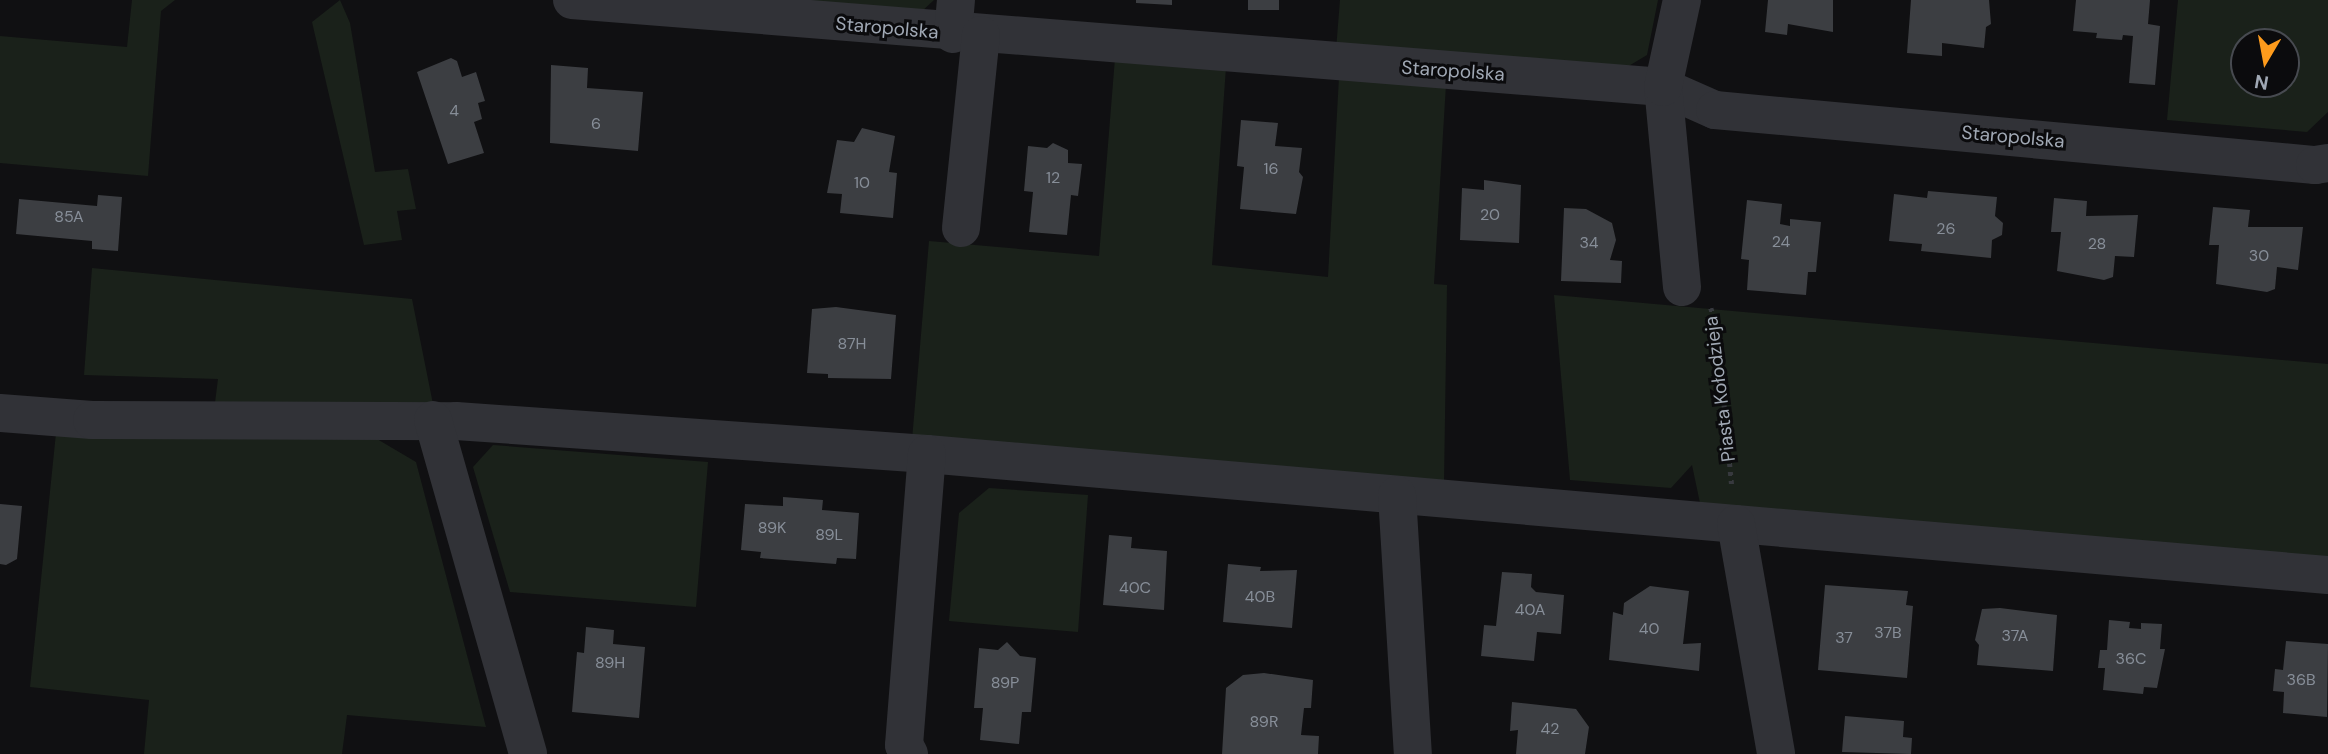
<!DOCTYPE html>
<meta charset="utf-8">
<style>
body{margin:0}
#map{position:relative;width:2328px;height:754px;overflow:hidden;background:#101012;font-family:"DM Sans",sans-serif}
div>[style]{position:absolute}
.green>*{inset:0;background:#1a211a}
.building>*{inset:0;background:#3c3e42;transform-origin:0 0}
.path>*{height:4.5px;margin-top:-2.25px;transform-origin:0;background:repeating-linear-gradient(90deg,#37393e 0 3.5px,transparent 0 8.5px)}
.minor>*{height:38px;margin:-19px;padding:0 19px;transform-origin:19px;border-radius:19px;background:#313237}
span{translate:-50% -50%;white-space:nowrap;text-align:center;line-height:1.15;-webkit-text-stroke:6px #0b0b0d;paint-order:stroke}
.number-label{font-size:16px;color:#878e98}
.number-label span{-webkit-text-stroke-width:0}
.street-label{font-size:19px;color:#a0a8b4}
.north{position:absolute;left:2230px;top:28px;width:70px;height:70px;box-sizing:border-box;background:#0b0b0d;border:2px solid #474a50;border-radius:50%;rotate:190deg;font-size:19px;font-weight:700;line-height:28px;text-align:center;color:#a0a8b4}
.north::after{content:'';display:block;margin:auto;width:24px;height:32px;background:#fe9b1c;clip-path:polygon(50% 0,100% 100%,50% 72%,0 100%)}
</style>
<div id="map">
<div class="green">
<div style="clip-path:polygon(132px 0,175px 0,161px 11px,148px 176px,0 163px,0 36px,127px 47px)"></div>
<div style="clip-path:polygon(340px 0,350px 23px,375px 172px,408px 169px,416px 209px,397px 211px,402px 240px,364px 245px,312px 22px)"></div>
<div style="clip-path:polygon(786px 0,934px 0,920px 13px)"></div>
<div style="clip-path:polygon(1340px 0,1658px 0,1647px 55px,1622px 70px,1336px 50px)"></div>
<div style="clip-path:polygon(evenodd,2178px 0,2328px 0,2328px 112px,2307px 132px,2167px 120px,2178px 0,2244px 42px,2286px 42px,2286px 84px,2244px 84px,2244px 42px)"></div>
<div style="clip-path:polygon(1115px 58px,1226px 67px,1212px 265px,1328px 277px,1339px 77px,1446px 84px,1434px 284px,1447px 285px,1444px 483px,912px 440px,929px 241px,1099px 256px)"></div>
<div style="clip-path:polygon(92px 268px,412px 299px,433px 404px,215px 403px,218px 379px,84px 375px)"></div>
<div style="clip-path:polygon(1554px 295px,2328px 364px,2328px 567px,1700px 503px,1692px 465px,1671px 488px,1570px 480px)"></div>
<div style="clip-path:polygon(56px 433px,377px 439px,416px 462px,486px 727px,347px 715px,342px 754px,144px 754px,149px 700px,30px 687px)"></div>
<div style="clip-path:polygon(493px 445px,708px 462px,696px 607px,510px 592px,473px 467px)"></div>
<div style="clip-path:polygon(989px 488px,1088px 495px,1078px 632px,949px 621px,959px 513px)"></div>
</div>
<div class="building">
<div style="clip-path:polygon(1136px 0,1172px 0,1172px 5px,1136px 3px)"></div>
<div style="left:1248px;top:0;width:31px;height:10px"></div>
<div style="clip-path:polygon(1768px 0,1833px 0,1833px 32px,1788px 24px,1787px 35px,1765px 32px)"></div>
<div style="clip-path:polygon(1911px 0,1989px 0,1991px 24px,1986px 27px,1984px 48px,1942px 43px,1942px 56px,1907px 53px)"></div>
<div style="clip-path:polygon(2076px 0,2150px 0,2148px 24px,2160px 26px,2155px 85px,2129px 83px,2133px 36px,2123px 35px,2122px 40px,2096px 38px,2097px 33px,2073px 31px)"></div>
<div style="clip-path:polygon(451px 58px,457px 61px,462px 77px,476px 72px,485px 101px,478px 103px,482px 119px,474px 122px,484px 153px,448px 164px,417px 72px)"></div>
<div style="clip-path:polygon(551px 65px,588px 68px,587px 88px,643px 92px,638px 151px,550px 143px)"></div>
<div style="clip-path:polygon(1241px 120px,1278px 123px,1275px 146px,1302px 148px,1299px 172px,1303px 177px,1296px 214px,1240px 209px,1244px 167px,1237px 166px)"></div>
<div style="clip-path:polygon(862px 128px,895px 136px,889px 172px,897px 173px,893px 218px,840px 213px,842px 194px,827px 193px,837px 140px,854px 142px)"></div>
<div style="clip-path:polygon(1053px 143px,1068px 150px,1068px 163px,1082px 164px,1078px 196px,1071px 195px,1067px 235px,1029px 232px,1033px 192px,1024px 191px,1028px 146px,1047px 148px)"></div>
<div style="clip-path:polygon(1484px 180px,1521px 185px,1519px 243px,1460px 240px,1462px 188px,1484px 190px)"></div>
<div style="clip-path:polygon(1928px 191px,1997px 197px,1995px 216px,2003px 223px,2002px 235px,1992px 240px,1991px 258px,1921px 251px,1922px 244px,1889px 241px,1894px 194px,1927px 198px)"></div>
<div style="clip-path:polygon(98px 195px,122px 197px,118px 251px,92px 249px,92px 241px,16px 234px,19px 199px,97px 206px)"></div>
<div style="clip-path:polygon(2054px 198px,2087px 201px,2086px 216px,2138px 215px,2134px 257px,2115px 256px,2113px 277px,2104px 280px,2057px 271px,2061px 232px,2051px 232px)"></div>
<div style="clip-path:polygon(1747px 200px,1782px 204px,1780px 224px,1790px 226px,1790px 219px,1821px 222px,1816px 272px,1808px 272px,1806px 295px,1747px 290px,1749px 260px,1741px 259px)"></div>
<div style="clip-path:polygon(2213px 207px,2250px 210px,2248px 227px,2303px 227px,2298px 270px,2277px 267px,2275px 289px,2267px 292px,2216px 284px,2219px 245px,2209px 245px)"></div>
<div style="clip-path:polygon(1564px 208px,1586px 209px,1612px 223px,1616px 240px,1610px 260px,1622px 261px,1621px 283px,1561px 281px)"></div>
<div style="clip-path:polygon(836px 307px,896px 315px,891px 379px,828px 378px,828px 374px,807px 373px,812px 309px)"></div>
<div style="clip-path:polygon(783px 497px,823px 500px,822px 510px,859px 513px,856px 559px,837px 558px,836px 564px,760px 558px,761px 552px,741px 550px,745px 504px,783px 506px)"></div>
<div style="clip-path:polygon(0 504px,22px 506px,17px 559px,6px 565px,0 564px)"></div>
<div style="clip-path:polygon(1109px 535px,1132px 537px,1131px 548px,1167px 551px,1164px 610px,1103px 605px)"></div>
<div style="clip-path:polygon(1228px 564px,1261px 567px,1260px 571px,1297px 570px,1292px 628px,1223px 622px)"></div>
<div style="clip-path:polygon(1502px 572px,1532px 574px,1531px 587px,1536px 592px,1564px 595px,1561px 634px,1537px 632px,1534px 661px,1481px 656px,1484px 625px,1496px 626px)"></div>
<div style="clip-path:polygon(1825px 585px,1908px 591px,1906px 605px,1913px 606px,1907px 678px,1818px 670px)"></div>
<div style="clip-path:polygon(1650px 586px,1689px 591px,1683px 644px,1701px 643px,1699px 671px,1609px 660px,1613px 612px,1623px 615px,1624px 603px)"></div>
<div style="clip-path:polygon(2000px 608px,2057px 615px,2053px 671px,1977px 665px,1979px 645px,1975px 640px,1982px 609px)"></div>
<div style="clip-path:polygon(2109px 620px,2130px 622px,2129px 628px,2141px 629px,2141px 623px,2162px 624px,2160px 649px,2165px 649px,2157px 688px,2144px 687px,2143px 694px,2103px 690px,2105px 668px,2098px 668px,2100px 650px,2107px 650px)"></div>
<div style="clip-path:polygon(586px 627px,614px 630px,613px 644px,645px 647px,639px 718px,572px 712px,577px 652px,584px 653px)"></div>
<div style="clip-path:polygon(2286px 641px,2328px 644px,2327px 717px,2283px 713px,2284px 692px,2273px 691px,2275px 669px,2283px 670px)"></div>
<div style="clip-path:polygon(1007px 642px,1020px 656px,1036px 658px,1031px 712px,1022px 712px,1019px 744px,980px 740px,983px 708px,974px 708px,979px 648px,998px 650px)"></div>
<div style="clip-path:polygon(1264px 673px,1313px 680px,1311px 708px,1304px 708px,1301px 735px,1319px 736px,1318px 754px,1222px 754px,1226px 688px,1243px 675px)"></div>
<div style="clip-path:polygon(1512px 702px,1576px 709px,1589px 727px,1585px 754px,1516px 754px,1518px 730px,1510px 731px)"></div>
<div style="clip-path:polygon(1845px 716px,1904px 721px,1903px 737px,1912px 738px,1911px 754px,1842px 752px)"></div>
</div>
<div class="path">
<div style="left:1711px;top:308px;width:21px;rotate:73deg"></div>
<div style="left:1717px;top:328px;width:160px;rotate:84.6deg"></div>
</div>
<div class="minor">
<div style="left:572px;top:0;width:1094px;rotate:4.56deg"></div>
<div style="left:1663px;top:87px;width:57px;rotate:23.9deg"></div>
<div style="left:1715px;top:110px;width:603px;rotate:5.24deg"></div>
<div style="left:2315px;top:165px;width:13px;rotate:-9deg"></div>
<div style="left:953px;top:34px;width:34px;rotate:-85deg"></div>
<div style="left:961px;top:228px;width:194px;rotate:-84.1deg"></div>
<div style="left:1682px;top:287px;width:201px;rotate:-95.4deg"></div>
<div style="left:1663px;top:87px;width:89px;rotate:-77.7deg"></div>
<div style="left:0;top:413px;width:92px;rotate:4.4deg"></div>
<div style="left:92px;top:420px;width:364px;rotate:0.2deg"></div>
<div style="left:456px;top:421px;width:472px;rotate:4deg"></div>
<div style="left:927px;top:454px;width:1406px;rotate:4.94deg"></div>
<div style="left:433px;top:420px;width:347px;rotate:74.1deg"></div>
<div style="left:1397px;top:495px;width:259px;rotate:86.5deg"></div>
<div style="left:1736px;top:524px;width:233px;rotate:80.1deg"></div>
<div style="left:909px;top:754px;width:10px;rotate:-119deg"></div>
<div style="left:904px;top:745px;width:292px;rotate:-85.5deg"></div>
</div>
<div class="number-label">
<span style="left:454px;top:111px">4</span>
<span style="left:596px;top:124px">6</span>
<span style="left:1271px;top:169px">16</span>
<span style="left:1053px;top:178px">12</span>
<span style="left:862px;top:183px">10</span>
<span style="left:1490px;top:215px">20</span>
<span style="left:69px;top:217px">85A</span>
<span style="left:1946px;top:229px">26</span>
<span style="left:1781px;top:242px">24</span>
<span style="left:1589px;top:243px">34</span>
<span style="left:2097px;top:244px">28</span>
<span style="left:2259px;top:256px">30</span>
<span style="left:852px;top:344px">87H</span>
<span style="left:772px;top:528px">89K</span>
<span style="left:829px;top:535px">89L</span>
<span style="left:1135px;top:588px">40C</span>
<span style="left:1260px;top:597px">40B</span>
<span style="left:1530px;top:610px">40A</span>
<span style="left:1649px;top:629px">40</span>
<span style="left:1888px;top:633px">37B</span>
<span style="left:2015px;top:636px">37A</span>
<span style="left:1844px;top:638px">37</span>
<span style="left:2131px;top:659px">36C</span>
<span style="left:610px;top:663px">89H</span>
<span style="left:2301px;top:680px">36B</span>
<span style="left:1005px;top:683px">89P</span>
<span style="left:1264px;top:722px">89R</span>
<span style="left:1550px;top:729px">42</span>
</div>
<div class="street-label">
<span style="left:887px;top:28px;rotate:5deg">Staropolska</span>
<span style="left:1453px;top:71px;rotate:4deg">Staropolska</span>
<span style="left:2013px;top:137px;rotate:5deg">Staropolska</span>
<span style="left:1720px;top:389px;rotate:-97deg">Piasta Kołodzieja</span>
</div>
<div class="north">N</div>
</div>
